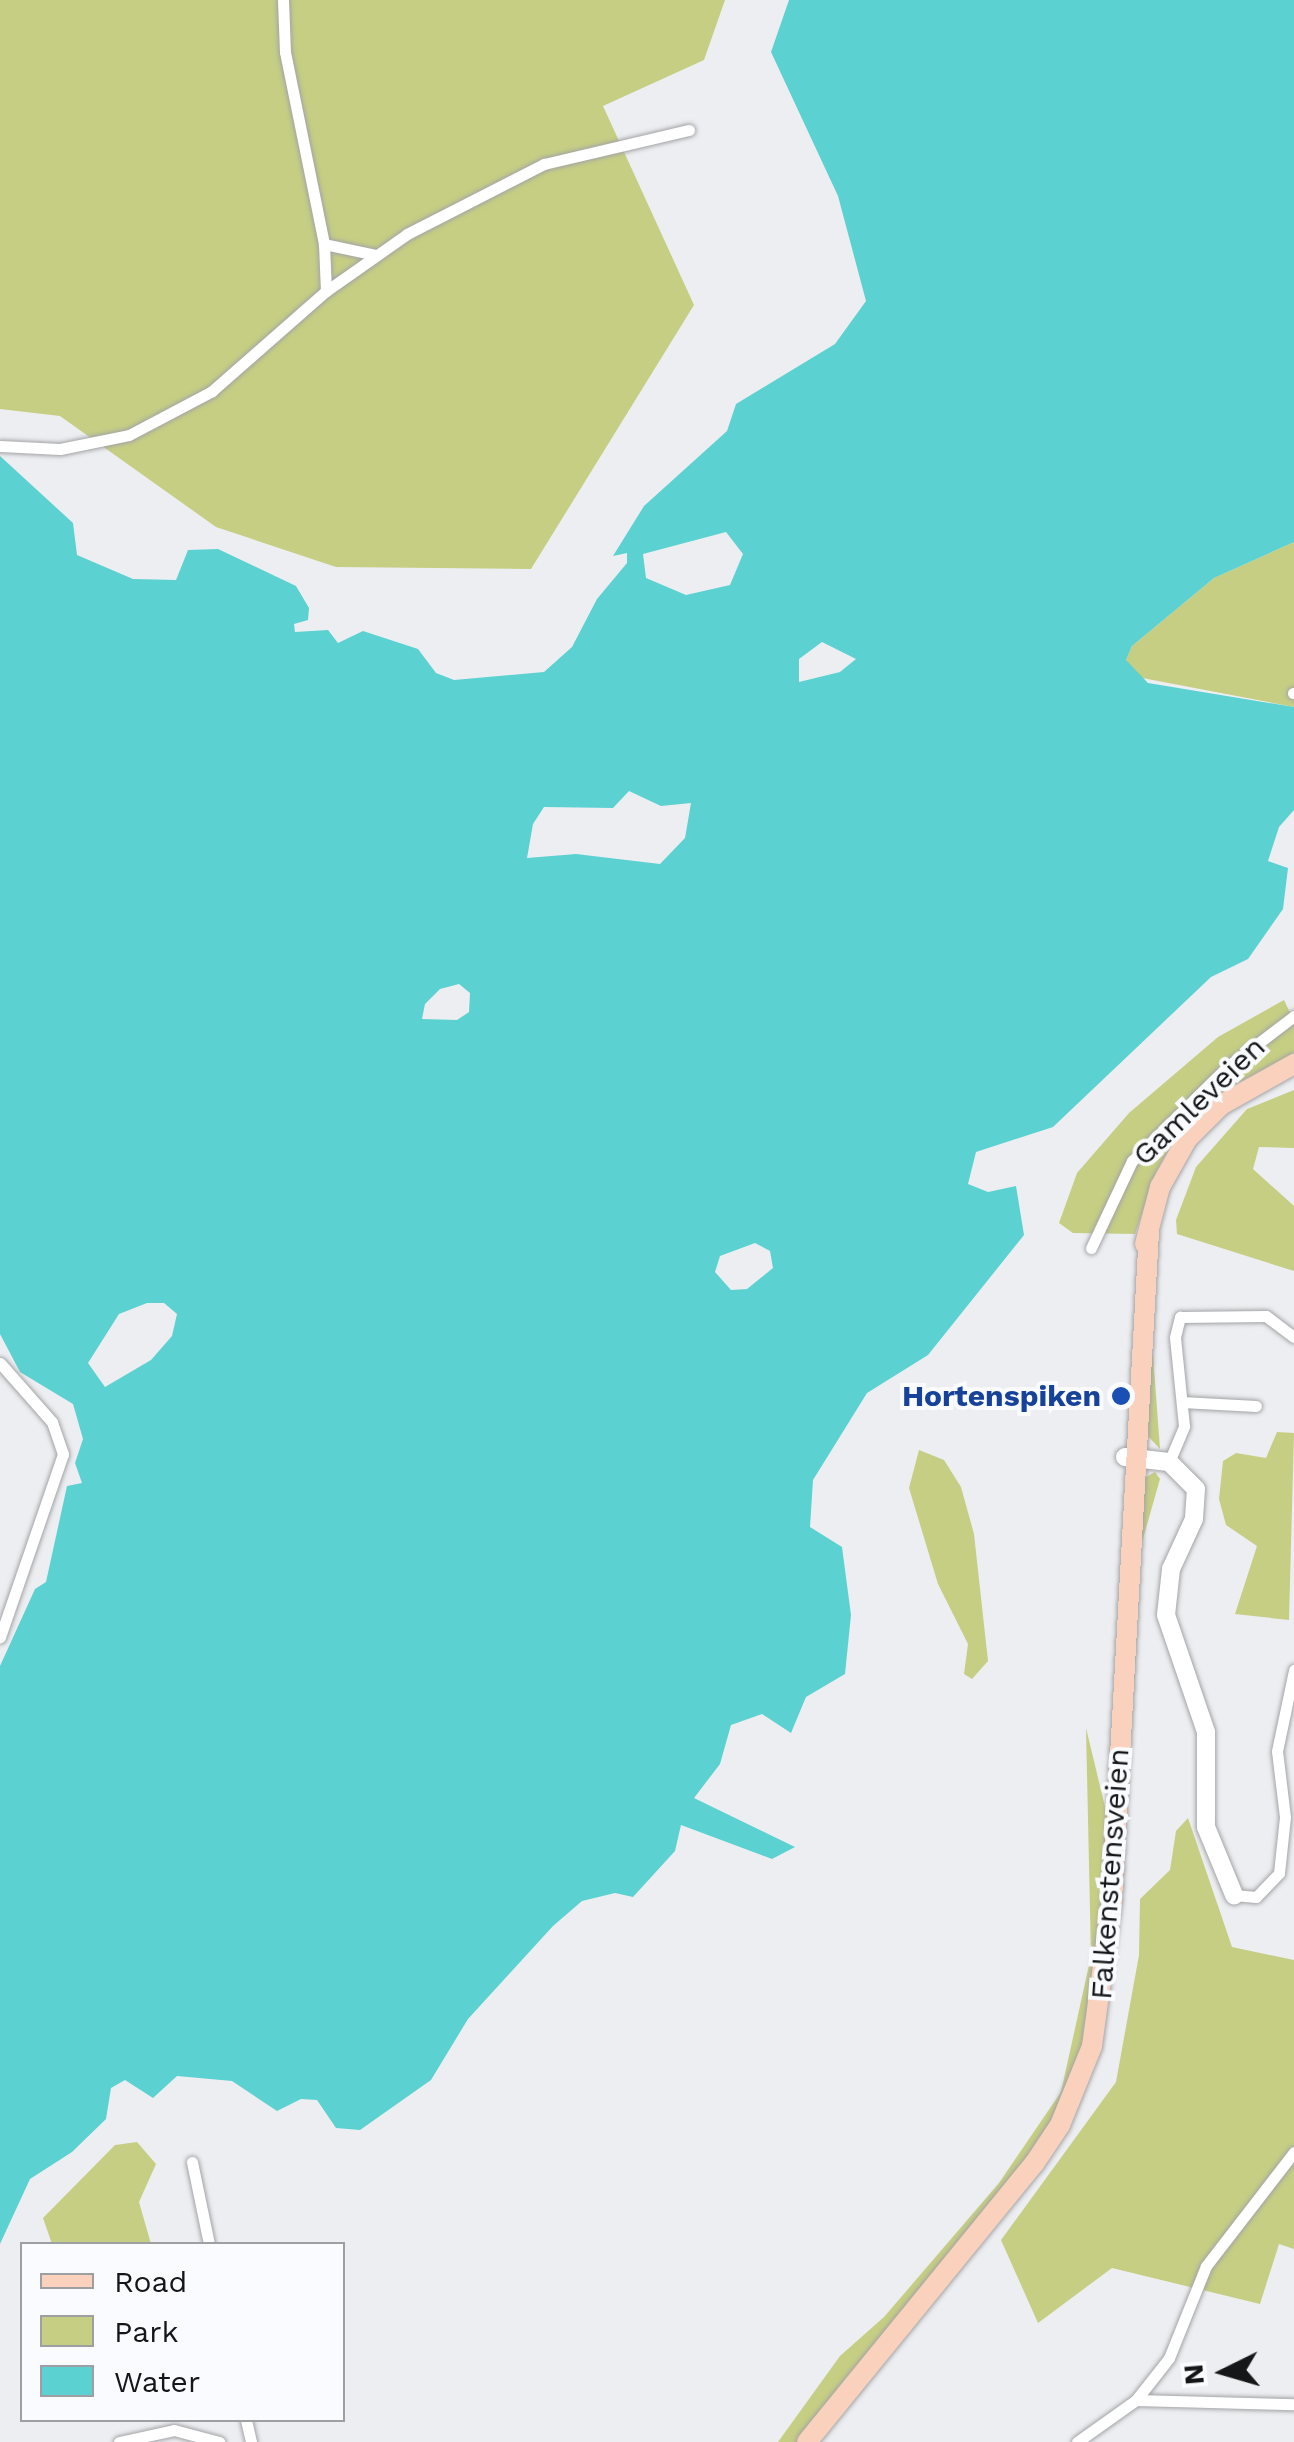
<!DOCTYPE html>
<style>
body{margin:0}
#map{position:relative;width:1294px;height:2442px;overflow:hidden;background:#edeef1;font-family:"Work Sans",sans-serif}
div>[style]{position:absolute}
.green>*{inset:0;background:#c6ce83}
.water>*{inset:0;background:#5bd1d2}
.roads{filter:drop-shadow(0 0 2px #a3a4a7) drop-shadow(0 0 2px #a3a4a7)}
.street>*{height:11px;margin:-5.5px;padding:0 5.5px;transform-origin:5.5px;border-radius:5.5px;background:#fff}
.secondary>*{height:18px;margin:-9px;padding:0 9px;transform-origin:9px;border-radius:9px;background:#fff}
.primary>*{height:20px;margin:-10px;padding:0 10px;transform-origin:10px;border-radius:10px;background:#fad1bc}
.dots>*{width:28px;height:28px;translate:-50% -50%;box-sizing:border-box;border:5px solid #fafbff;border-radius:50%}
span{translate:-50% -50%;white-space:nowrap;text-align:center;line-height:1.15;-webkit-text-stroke:8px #fafbff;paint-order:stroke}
.street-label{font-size:30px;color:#151617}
.transit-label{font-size:30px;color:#164399;font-weight:700}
.right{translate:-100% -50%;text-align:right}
.legend{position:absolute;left:20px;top:2242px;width:325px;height:180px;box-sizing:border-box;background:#fafbff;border:2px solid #9e9fa2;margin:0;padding:12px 18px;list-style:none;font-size:30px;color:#151617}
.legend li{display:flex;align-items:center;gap:20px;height:50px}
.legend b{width:50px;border:2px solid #9e9fa2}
.north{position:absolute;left:1174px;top:2322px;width:100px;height:100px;-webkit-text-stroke:8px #fafbff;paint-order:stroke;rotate:265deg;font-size:28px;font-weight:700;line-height:40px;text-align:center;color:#151617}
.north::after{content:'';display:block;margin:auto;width:35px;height:45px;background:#151617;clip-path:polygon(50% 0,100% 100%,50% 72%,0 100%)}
</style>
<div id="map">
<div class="green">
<div style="clip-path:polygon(0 0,725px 0,704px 60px,603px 106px,694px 305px,531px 569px,336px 567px,216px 527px,60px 416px,0 409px)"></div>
<div style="clip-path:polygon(1294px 542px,1294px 707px,1137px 677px,1126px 660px,1132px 646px,1214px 578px)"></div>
<div style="clip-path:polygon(1284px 1000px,1294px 1021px,1294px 1053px,1236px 1084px,1180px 1130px,1156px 1172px,1135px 1234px,1073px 1233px,1059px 1223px,1077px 1173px,1129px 1113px,1218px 1037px)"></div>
<div style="clip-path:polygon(1294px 1090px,1294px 1148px,1259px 1147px,1253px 1169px,1294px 1206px,1294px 1271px,1177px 1234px,1176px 1220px,1196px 1167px,1247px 1109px)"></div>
<div style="clip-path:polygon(1150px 1352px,1153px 1355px,1160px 1449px,1146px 1434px)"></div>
<div style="clip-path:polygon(1277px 1432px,1294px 1433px,1289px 1620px,1235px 1614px,1257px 1546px,1226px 1525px,1219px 1499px,1223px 1461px,1236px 1453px,1266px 1458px)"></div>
<div style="clip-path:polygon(919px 1450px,944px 1460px,961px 1487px,974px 1534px,988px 1661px,972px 1679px,964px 1674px,968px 1644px,938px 1584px,909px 1488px)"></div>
<div style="clip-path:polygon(1155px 1472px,1160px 1479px,1141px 1546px,1134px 1689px,1129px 1687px,1144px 1478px)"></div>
<div style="clip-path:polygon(1086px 1728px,1108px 1819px,1101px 1984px,1091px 2029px,1049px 2133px,798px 2442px,778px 2442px,840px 2356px,884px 2317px,999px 2183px,1061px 2092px,1091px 1956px)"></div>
<div style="clip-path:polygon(1188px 1818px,1232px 1947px,1294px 1960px,1294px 2249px,1279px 2244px,1260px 2304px,1112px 2268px,1038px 2323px,1001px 2240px,1116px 2082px,1139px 1955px,1140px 1899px,1170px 1870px,1176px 1831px)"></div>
<div style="clip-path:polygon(137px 2142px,156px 2164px,139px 2202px,151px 2244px,52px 2244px,43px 2218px,115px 2145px)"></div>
</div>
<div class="water">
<div style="clip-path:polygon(evenodd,789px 0,1294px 0,1294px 542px,1214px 578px,1132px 646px,1126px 660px,1148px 683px,1294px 707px,1294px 810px,1279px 827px,1268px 861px,1288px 868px,1283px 909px,1248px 959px,1211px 977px,1053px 1127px,976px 1152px,968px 1184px,988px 1192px,1016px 1186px,1024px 1235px,928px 1355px,867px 1393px,813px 1480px,810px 1527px,842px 1547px,851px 1615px,845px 1674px,806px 1697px,791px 1733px,762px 1714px,731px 1725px,720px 1764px,694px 1798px,795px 1847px,772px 1859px,681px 1825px,675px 1851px,633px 1897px,615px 1893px,582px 1901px,553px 1926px,468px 2019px,431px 2080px,360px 2130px,336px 2128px,317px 2100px,301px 2099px,277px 2111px,232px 2081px,177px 2076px,153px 2098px,125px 2080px,111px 2088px,106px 2119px,72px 2152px,30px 2179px,0 2244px,0 1666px,35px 1589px,46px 1582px,67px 1486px,82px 1483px,75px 1463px,83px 1439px,73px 1404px,20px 1372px,0 1334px,0 456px,73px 523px,77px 555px,133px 579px,176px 580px,188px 550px,218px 549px,296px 586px,309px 608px,308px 620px,294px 624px,295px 632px,328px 630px,338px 643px,363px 631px,418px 649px,436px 673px,454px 680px,544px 672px,572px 647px,597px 599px,627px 563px,627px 553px,613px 556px,644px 506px,727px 431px,736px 404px,835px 344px,866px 301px,838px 196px,771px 52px,789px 0,726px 532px,743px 554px,730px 585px,686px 595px,646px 578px,643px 554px,726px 532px,789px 0,822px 642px,856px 659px,840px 672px,799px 682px,799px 659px,822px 642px,789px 0,629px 791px,661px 806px,691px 803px,685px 838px,660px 864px,576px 854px,527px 858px,533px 824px,544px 807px,613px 808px,629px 791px,789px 0,459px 984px,470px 993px,469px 1012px,457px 1020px,422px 1019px,425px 1004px,440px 989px,459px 984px,789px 0,755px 1243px,770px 1251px,773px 1268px,747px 1289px,731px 1290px,715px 1272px,720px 1256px,755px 1243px,789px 0,147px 1303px,164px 1303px,177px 1314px,172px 1336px,151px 1360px,105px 1387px,88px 1363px,119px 1314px,147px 1303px)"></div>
</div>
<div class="roads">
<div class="street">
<div style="left:283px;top:0;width:52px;rotate:87.8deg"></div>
<div style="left:285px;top:52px;width:196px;rotate:78.5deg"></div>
<div style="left:324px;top:244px;width:47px;rotate:87.6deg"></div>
<div style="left:324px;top:244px;width:53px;rotate:11.9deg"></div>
<div style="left:0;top:446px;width:60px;rotate:2.9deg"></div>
<div style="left:60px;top:449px;width:70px;rotate:-11.5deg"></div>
<div style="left:129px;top:435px;width:94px;rotate:-27.9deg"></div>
<div style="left:212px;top:391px;width:152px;rotate:-41.3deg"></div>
<div style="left:326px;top:291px;width:99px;rotate:-35.1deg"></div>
<div style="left:407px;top:234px;width:154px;rotate:-27.1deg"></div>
<div style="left:544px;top:164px;width:149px;rotate:-13.2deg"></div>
<div style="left:1293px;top:693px;width:1px"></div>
<div style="left:1091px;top:1248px;width:96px;rotate:-64.8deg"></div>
<div style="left:1132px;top:1161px;width:134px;rotate:-44.7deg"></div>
<div style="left:1227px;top:1067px;width:84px;rotate:-37.3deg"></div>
<div style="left:0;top:1363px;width:79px;rotate:48.6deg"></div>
<div style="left:52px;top:1422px;width:34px;rotate:71deg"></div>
<div style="left:63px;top:1454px;width:194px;rotate:109deg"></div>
<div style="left:1182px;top:1402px;width:74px;rotate:3.1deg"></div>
<div style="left:1169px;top:1462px;width:39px;rotate:-67deg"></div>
<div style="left:1184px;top:1426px;width:89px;rotate:-95.8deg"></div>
<div style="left:1175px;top:1337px;width:21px;rotate:-76deg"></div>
<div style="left:1180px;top:1317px;width:86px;rotate:-0.7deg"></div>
<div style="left:1266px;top:1316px;width:35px;rotate:37deg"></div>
<div style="left:1234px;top:1895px;width:22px;rotate:5deg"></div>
<div style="left:1256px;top:1897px;width:33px;rotate:-46deg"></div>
<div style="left:1279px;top:1873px;width:56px;rotate:-83.9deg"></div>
<div style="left:1285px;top:1817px;width:66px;rotate:-96.9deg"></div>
<div style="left:1277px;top:1751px;width:83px;rotate:-78.1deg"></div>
<div style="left:192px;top:2162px;width:84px;rotate:78.3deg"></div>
<div style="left:1136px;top:2400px;width:53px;rotate:-51.8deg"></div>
<div style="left:1169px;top:2358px;width:99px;rotate:-68.1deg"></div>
<div style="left:1206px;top:2266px;width:144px;rotate:-52.3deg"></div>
<div style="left:246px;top:2420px;width:23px;rotate:77deg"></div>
<div style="left:119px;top:2442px;width:56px;rotate:-12.3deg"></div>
<div style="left:174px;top:2430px;width:47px;rotate:14.9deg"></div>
<div style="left:1077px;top:2442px;width:72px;rotate:-35.4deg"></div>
<div style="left:1136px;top:2400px;width:158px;rotate:1.5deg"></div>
</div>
<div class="secondary">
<div style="left:1125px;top:1457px;width:44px;rotate:6.5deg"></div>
<div style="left:1169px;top:1462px;width:38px;rotate:45deg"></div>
<div style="left:1196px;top:1489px;width:30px;rotate:94deg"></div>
<div style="left:1194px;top:1519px;width:55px;rotate:114.7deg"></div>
<div style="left:1171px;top:1569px;width:46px;rotate:96.2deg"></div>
<div style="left:1166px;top:1615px;width:124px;rotate:71.1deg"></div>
<div style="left:1206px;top:1732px;width:95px;rotate:90deg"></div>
<div style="left:1206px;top:1827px;width:74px;rotate:67.6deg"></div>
</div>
<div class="primary">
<div style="left:1145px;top:1244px;width:59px;rotate:-75.3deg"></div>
<div style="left:1160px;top:1187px;width:55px;rotate:-60.6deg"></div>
<div style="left:1187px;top:1139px;width:48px;rotate:-45deg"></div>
<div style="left:1221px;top:1105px;width:84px;rotate:-29.3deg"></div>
<div style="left:807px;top:2442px;width:359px;rotate:-50.8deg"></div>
<div style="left:1034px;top:2164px;width:47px;rotate:-56.3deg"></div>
<div style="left:1060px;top:2125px;width:85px;rotate:-67.9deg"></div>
<div style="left:1092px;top:2046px;width:147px;rotate:-82.2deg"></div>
<div style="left:1112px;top:1900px;width:670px;rotate:-86.83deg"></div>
</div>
</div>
<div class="dots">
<div style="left:1121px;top:1396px;background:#1a4fb4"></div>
</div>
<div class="street-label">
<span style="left:1199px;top:1101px;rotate:-44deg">Gamleveien</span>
<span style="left:1110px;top:1874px;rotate:-86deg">Falkenstensveien</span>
</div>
<div class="transit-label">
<span class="right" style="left:1101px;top:1396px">Hortenspiken</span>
</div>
<ul class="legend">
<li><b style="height:12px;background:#fad1bc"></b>Road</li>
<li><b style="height:28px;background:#c6ce83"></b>Park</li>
<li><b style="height:28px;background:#5bd1d2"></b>Water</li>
</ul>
<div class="north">N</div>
</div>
